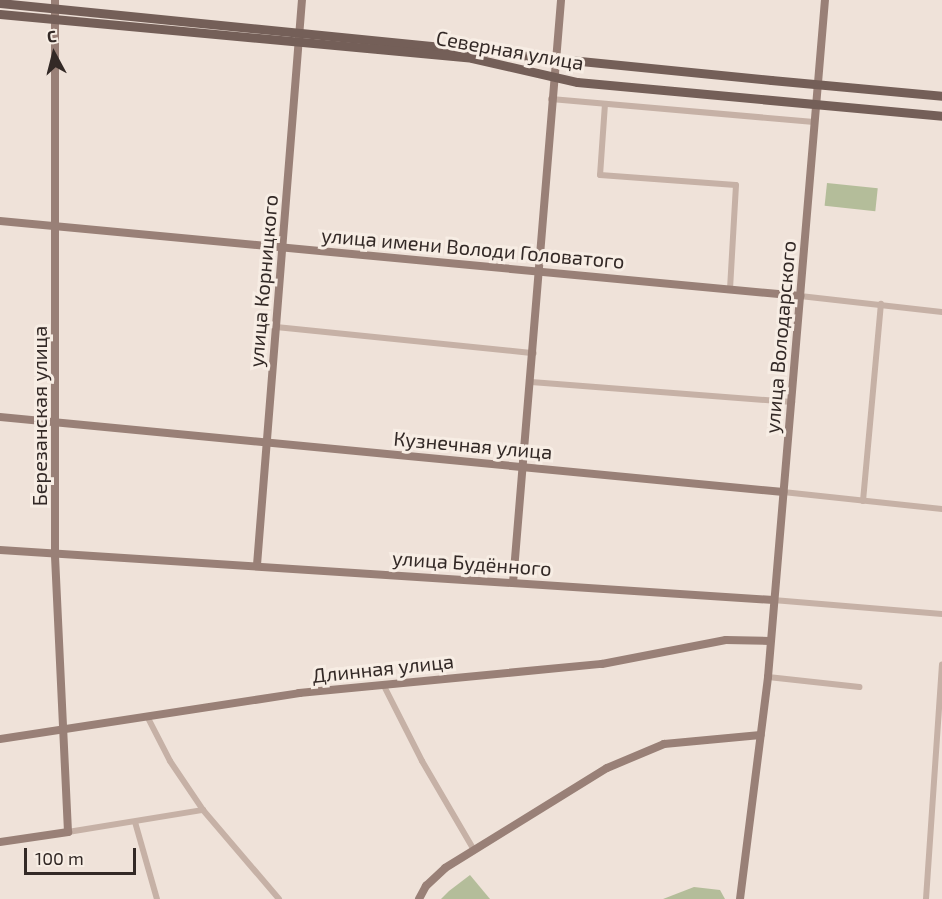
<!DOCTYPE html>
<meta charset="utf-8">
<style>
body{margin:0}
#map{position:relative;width:942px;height:899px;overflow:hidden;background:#efe2d9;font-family:"Exo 2",sans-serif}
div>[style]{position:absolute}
.green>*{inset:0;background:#b4bd9a;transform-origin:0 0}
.street>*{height:6px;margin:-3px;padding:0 3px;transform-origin:3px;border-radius:3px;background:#c6b1a6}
.secondary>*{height:8px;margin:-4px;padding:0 4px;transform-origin:4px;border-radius:4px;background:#998077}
.primary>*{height:9px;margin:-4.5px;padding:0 4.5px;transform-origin:4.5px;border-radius:4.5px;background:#745f58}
.primary-bridge>*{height:9px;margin:-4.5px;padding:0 4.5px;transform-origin:4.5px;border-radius:4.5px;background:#745f58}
span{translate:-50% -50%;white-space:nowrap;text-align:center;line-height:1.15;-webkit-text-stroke:6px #f7ede4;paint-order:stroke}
.street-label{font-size:20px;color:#332926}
.north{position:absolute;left:24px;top:24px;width:60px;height:60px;-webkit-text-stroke:4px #f7ede4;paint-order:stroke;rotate:353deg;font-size:16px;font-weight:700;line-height:24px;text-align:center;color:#332926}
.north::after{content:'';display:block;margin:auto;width:21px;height:27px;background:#332926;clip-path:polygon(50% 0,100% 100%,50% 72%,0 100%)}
.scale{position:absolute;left:24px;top:848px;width:112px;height:27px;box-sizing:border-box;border:3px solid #332926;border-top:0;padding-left:8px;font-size:18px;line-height:21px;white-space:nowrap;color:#332926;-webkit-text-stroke:4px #f7ede4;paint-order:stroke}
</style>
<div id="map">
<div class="green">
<div style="left:827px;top:183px;width:51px;height:23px;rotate:6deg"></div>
<div style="clip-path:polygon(470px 875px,490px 899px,441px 899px,449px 891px)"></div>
<div style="clip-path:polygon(694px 887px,720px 890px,725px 899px,663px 899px)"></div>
</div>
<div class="street">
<div style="left:551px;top:99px;width:264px;rotate:5deg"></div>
<div style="left:605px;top:104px;width:71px;rotate:94deg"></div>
<div style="left:600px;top:175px;width:136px;rotate:4.2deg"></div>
<div style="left:736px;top:185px;width:104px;rotate:93.3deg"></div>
<div style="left:800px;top:296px;width:143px;rotate:6.4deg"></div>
<div style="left:276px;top:327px;width:259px;rotate:5.8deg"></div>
<div style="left:531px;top:382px;width:262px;rotate:4.4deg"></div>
<div style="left:783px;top:492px;width:160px;rotate:6.1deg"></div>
<div style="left:863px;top:501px;width:198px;rotate:-84.8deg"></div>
<div style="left:773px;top:600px;width:170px;rotate:4.7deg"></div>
<div style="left:768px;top:677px;width:92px;rotate:6.3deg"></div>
<div style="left:384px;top:686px;width:84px;rotate:63.1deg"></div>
<div style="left:422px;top:761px;width:103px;rotate:59.7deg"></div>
<div style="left:148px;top:718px;width:48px;rotate:62.9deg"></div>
<div style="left:170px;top:761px;width:59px;rotate:56deg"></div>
<div style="left:203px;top:810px;width:117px;rotate:49.5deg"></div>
<div style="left:135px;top:822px;width:80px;rotate:74.1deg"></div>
<div style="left:68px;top:832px;width:137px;rotate:-9.3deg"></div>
<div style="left:926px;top:899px;width:235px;rotate:-86.1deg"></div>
</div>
<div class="secondary">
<div style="left:0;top:221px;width:804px;rotate:5.36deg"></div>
<div style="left:0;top:417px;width:787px;rotate:5.47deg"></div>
<div style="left:0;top:550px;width:775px;rotate:3.7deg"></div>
<div style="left:257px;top:565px;width:567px;rotate:-85.45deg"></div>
<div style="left:513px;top:583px;width:585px;rotate:-85.29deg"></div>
<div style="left:0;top:739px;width:303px;rotate:-8.7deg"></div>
<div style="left:299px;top:693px;width:304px;rotate:-5.5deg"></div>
<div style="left:602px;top:664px;width:126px;rotate:-11deg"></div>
<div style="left:726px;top:640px;width:43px;rotate:1.3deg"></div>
<div style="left:0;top:842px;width:69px;rotate:-8.4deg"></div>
<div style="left:68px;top:832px;width:279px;rotate:-92.7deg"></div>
<div style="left:55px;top:553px;width:553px;rotate:-90deg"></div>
<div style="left:419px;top:899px;width:15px;rotate:-62deg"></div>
<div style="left:426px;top:886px;width:26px;rotate:-43deg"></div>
<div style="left:445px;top:868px;width:190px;rotate:-31.7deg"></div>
<div style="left:607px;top:768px;width:62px;rotate:-22.8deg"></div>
<div style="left:664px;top:744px;width:97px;rotate:-5.3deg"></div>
<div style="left:740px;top:899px;width:224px;rotate:-82.8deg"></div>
<div style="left:768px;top:677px;width:679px;rotate:-85.19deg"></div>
</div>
<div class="primary">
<div style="left:0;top:3px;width:775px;rotate:5.7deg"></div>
<div style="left:0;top:14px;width:474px;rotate:5.3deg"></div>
<div style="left:472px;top:58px;width:108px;rotate:12.9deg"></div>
</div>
<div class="primary-bridge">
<div style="left:771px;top:80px;width:172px;rotate:5.3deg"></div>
<div style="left:577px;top:82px;width:367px;rotate:5.3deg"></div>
</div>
<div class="street-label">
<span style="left:510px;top:50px;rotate:10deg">Северная улица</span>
<span style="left:473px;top:248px;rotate:5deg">улица имени Володи Головатого</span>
<span style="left:263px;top:281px;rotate:-85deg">улица Корницкого</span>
<span style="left:780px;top:337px;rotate:-85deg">улица Володарского</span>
<span style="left:39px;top:416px;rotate:-90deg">Березанская улица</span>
<span style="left:473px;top:445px;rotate:5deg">Кузнечная улица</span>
<span style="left:472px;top:563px;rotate:4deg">улица Будённого</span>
<span style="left:383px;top:668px;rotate:-6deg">Длинная улица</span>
</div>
<div class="north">С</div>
<div class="scale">100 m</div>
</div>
